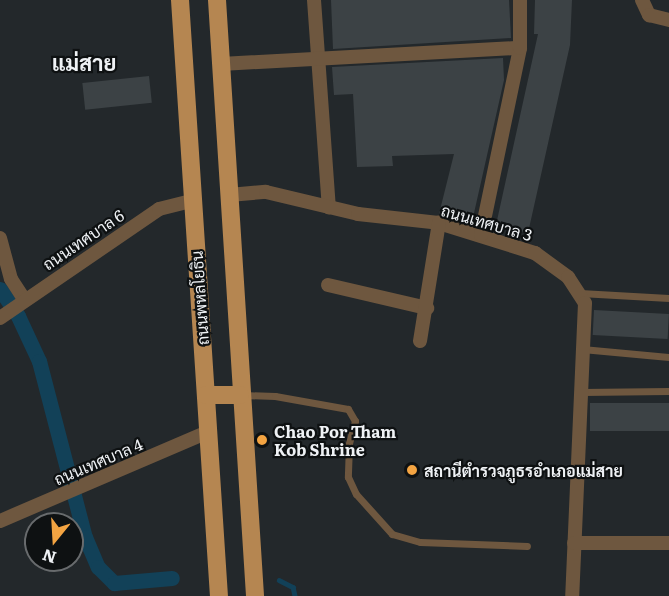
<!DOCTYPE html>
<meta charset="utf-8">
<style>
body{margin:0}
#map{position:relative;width:669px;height:596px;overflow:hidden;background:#23282b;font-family:Literata,Sarabun,serif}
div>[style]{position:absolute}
.stream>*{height:4.5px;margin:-2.25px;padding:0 2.25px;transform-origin:2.25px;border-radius:2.25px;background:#124158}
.canal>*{height:15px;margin:-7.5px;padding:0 7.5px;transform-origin:7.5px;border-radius:7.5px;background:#124158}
.building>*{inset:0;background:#3c4245;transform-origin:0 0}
.lane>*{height:7px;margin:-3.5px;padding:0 3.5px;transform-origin:3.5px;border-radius:3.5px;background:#6e573f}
.street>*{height:14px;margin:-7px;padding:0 7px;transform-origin:7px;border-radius:7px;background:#6e573f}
.primary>*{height:18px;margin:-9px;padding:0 9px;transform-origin:9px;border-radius:9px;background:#b58651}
.dots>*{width:16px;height:16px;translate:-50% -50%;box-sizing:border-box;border:3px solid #0e1112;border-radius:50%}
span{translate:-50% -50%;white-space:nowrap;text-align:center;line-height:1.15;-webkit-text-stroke:4.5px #0e1112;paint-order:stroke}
.street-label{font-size:16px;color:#eff2f5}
.poi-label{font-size:16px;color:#eff2f5;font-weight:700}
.left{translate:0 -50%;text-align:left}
.district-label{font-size:22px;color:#eff2f5;font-weight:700}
.north{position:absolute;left:24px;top:512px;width:60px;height:60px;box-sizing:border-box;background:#0e1112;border:2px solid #686b6d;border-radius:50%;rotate:198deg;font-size:16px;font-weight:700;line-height:24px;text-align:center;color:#eff2f5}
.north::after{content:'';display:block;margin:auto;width:21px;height:27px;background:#f3a442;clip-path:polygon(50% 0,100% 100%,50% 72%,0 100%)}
</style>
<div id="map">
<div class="stream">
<div style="left:279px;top:580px;width:16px;rotate:27deg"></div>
<div style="left:293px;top:587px;width:9px;rotate:77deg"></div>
</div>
<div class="canal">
<div style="left:0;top:289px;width:32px;rotate:56deg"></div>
<div style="left:18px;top:316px;width:50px;rotate:65deg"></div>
<div style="left:39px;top:361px;width:182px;rotate:75.4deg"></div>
<div style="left:85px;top:537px;width:33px;rotate:67deg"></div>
<div style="left:98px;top:567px;width:23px;rotate:45deg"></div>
<div style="left:114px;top:583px;width:58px;rotate:-4.9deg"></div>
</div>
<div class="building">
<div style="clip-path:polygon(331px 0,509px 0,511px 38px,333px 49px)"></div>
<div style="clip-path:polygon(535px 0,572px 0,570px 45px,528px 233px,496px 225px,538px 34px,534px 34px)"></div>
<div style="clip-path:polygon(503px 58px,504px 80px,472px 222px,439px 214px,454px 154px,392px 156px,393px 166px,357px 167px,353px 94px,334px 95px,332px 67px)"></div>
<div style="left:149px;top:76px;width:27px;height:67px;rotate:84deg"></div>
<div style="left:594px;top:310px;width:75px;height:25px;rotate:3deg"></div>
<div style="left:669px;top:403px;width:28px;height:79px;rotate:90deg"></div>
</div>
<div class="lane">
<div style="left:580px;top:293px;width:89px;rotate:3.2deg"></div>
<div style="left:582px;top:349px;width:87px;rotate:5.3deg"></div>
<div style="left:582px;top:392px;width:87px;rotate:-0.7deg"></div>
<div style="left:243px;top:395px;width:32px;rotate:2deg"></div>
<div style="left:275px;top:396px;width:74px;rotate:10.1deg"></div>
<div style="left:348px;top:409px;width:14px;rotate:60deg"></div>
<div style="left:355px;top:421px;width:24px;rotate:105deg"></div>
<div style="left:349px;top:444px;width:33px;rotate:92deg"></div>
<div style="left:348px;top:477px;width:19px;rotate:65deg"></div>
<div style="left:356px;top:494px;width:54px;rotate:48deg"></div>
<div style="left:392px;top:534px;width:29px;rotate:16deg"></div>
<div style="left:420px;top:542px;width:107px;rotate:2.1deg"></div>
</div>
<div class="street">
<div style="left:314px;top:0;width:208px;rotate:85.9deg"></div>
<div style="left:642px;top:0;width:17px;rotate:65deg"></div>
<div style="left:649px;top:15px;width:21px;rotate:14deg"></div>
<div style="left:221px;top:64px;width:299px;rotate:-3.1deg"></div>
<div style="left:229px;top:195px;width:37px;rotate:-5deg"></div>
<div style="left:266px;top:192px;width:95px;rotate:13.4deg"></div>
<div style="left:358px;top:214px;width:81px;rotate:6.3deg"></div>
<div style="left:439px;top:223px;width:101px;rotate:17.4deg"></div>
<div style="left:535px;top:253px;width:41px;rotate:36deg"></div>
<div style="left:568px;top:277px;width:31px;rotate:57deg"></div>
<div style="left:585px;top:303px;width:293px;rotate:92.5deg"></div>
<div style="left:481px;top:235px;width:191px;rotate:-78.2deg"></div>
<div style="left:520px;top:48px;width:48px;rotate:-90deg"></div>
<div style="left:0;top:238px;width:42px;rotate:75deg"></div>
<div style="left:11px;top:279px;width:24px;rotate:57deg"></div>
<div style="left:328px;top:285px;width:102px;rotate:13.1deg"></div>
<div style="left:0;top:318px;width:193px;rotate:-34.4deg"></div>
<div style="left:159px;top:209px;width:34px;rotate:-14deg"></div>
<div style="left:420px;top:341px;width:120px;rotate:-80.9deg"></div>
<div style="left:0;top:521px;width:226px;rotate:-23.2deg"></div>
<div style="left:574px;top:543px;width:95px"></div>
</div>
<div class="primary">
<div style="left:180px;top:0;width:597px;rotate:86.26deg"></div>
<div style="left:217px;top:0;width:597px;rotate:86.35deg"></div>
<div style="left:206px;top:395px;width:34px"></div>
</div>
<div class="dots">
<div style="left:262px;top:440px;background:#f3a442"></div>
<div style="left:412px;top:470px;background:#f3a442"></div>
</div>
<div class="street-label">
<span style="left:487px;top:222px;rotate:16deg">ถนนเทศบาล 3</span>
<span style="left:83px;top:239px;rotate:-34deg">ถนนเทศบาล 6</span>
<span style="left:199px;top:298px;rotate:-94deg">ถนนพหลโยธิน</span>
<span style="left:98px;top:461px;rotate:-23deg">ถนนเทศบาล 4</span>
</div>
<div class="poi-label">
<span class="left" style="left:274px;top:440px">Chao Por Tham<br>Kob Shrine</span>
<span class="left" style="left:424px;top:470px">สถานีตำรวจภูธรอำเภอแม่สาย</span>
</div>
<div class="district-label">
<span style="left:84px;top:62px">แม่สาย</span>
</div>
<div class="north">N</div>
</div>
